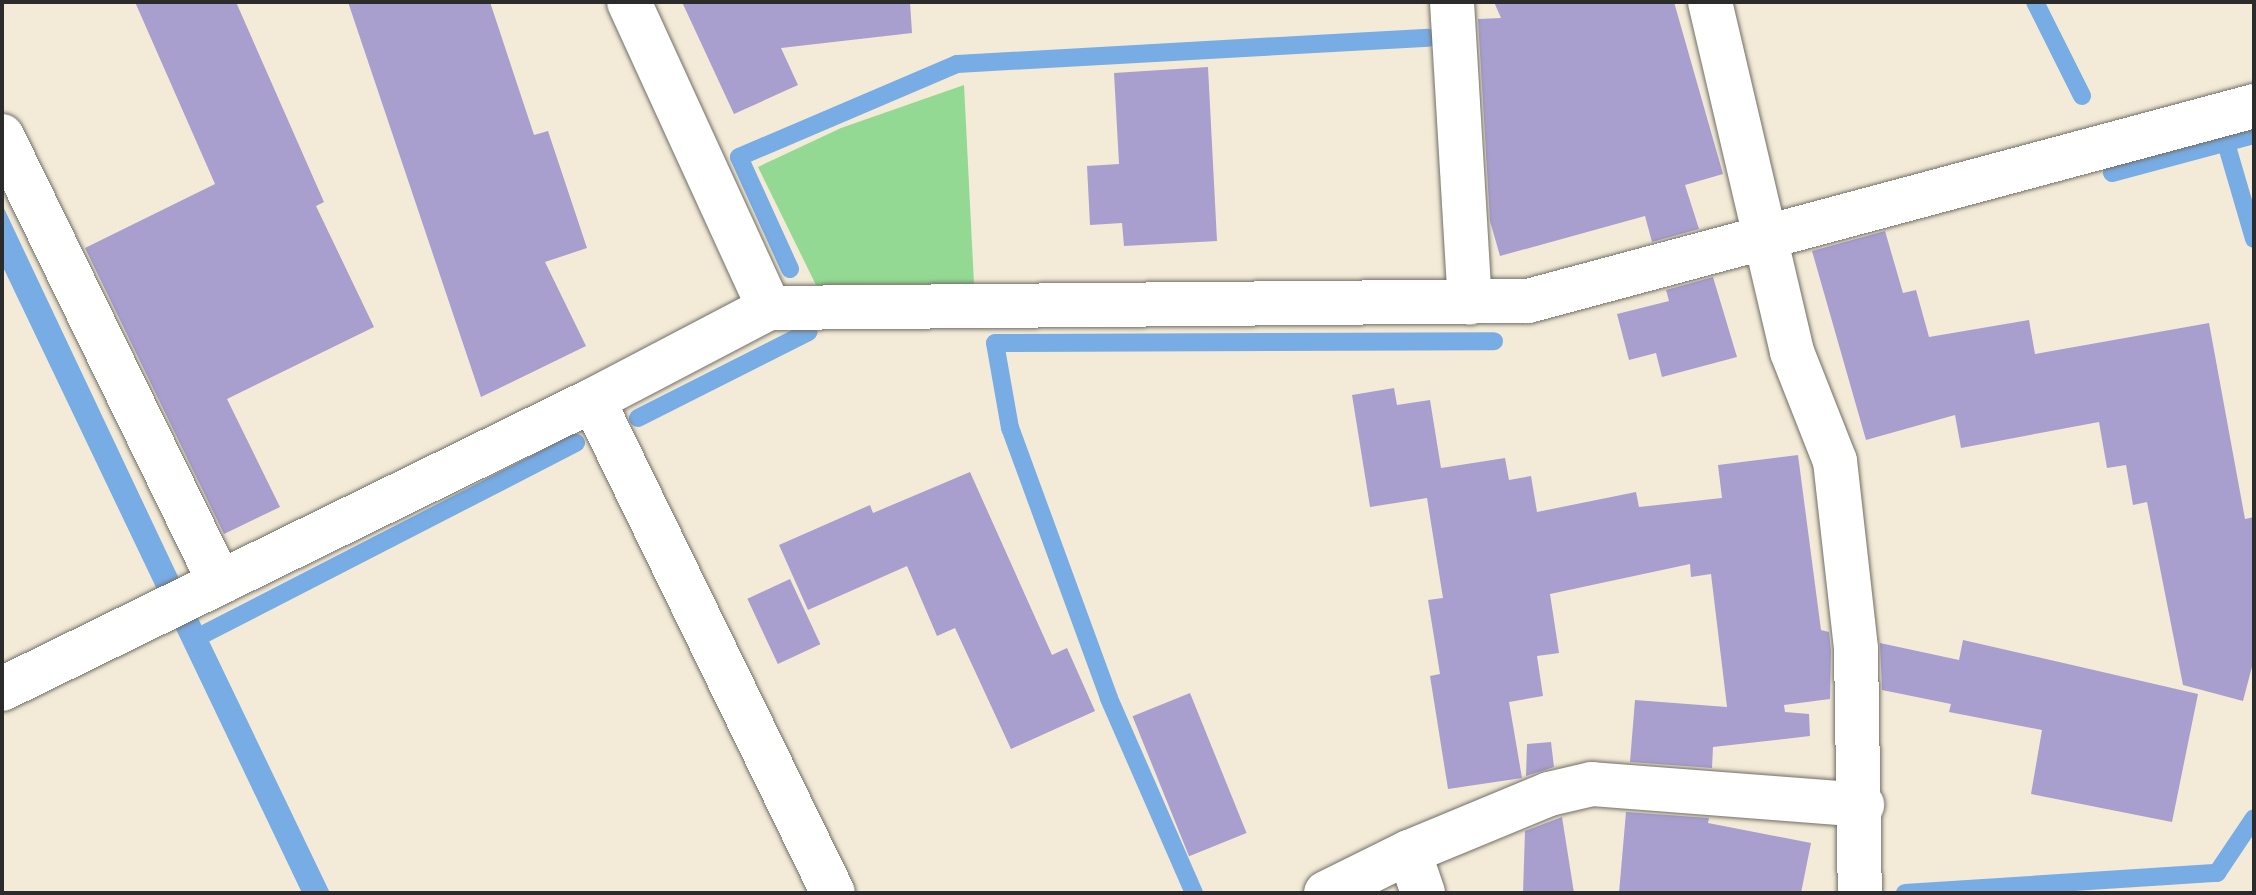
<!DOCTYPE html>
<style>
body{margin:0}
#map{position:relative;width:2256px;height:895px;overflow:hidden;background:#f3ebd7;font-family:"Comic Neue",sans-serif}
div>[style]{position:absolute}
.green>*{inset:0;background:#93d993}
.water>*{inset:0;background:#78ace5}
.stream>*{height:18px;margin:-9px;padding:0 9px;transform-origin:9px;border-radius:9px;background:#78ace5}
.building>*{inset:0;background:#a89fce;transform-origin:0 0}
.roads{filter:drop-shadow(0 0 2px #716e67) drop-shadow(0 0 2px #716e67)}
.minor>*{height:44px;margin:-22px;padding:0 22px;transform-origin:22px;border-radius:22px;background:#fff}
span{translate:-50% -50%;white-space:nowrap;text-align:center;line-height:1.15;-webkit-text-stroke:7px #fff;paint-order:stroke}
.frame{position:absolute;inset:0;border:4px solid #2b2b2b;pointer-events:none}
</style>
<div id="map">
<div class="green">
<div style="clip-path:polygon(964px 85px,974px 284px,816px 285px,758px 167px,841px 128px)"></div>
</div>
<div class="water">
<div style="clip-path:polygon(2px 204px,173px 566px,330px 893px,302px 893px,2px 265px)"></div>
</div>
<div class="stream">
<div style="left:2035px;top:2px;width:105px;rotate:63.4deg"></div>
<div style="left:2226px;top:143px;width:100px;rotate:73.7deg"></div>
<div style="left:2112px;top:173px;width:147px;rotate:-15deg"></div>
<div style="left:790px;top:269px;width:123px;rotate:-114.5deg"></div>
<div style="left:739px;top:157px;width:237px;rotate:-23.1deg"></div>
<div style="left:957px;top:64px;width:472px;rotate:-3.2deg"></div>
<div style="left:638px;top:418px;width:191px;rotate:-26.8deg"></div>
<div style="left:206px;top:633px;width:416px;rotate:-27.2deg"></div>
<div style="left:1194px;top:893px;width:213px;rotate:-113.6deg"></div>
<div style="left:1109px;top:698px;width:288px;rotate:-110.1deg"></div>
<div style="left:1010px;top:428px;width:86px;rotate:-100deg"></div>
<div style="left:995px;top:343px;width:499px;rotate:-0.2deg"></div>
<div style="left:1905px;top:893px;width:313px;rotate:-3.7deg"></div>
<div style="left:2217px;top:873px;width:66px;rotate:-56.1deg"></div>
</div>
<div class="building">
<div style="clip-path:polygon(135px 2px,236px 2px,324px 202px,316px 206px,374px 327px,227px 399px,280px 507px,224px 534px,85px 248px,215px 184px)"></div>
<div style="clip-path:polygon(348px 2px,490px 2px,534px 135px,548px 131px,587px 248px,545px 262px,586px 346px,481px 397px)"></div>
<div style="clip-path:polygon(682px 2px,910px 2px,912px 33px,781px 48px,798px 85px,734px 114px)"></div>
<div style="clip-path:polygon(1494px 2px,1674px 2px,1723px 174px,1685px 185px,1699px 229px,1652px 242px,1645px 216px,1500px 256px,1490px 221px,1478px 19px,1501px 18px)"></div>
<div style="clip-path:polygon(1208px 67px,1217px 241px,1124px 246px,1122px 223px,1090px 225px,1087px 166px,1119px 164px,1114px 73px)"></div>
<div style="clip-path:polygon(1885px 231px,1903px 293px,1916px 290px,1929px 337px,2029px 320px,2035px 354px,2209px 323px,2245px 519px,2254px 517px,2254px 659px,2243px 701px,2183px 685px,2147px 502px,2133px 505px,2126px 465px,2107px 468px,2099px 422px,1961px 448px,1955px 415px,1866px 440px,1812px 251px)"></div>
<div style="clip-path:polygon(1713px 277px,1737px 357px,1662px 377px,1656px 353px,1629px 360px,1617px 314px,1669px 301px,1666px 290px)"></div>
<div style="clip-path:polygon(1394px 388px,1397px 405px,1430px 400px,1441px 468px,1505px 458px,1509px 480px,1531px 476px,1537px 512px,1636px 492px,1639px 507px,1722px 498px,1718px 465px,1798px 455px,1821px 630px,1829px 632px,1831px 651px,1830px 699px,1784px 705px,1785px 712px,1809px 714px,1810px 736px,1713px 747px,1712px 768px,1630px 762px,1635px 700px,1727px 707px,1711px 574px,1691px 577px,1690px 564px,1550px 594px,1559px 653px,1537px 656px,1543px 696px,1509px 702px,1522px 778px,1448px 789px,1430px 676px,1440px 674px,1428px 600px,1443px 598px,1427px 498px,1370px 507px,1352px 395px)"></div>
<div style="clip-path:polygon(970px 472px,1052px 655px,1067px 648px,1095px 711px,1011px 749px,955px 628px,937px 636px,907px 566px,808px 610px,779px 545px,870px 505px,873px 513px)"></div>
<div style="left:790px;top:579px;width:72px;height:47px;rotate:65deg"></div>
<div style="clip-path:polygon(1963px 640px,2198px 694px,2172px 822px,2031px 794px,2042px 730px,1949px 712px,1951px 704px,1882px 690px,1880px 643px,1959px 660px)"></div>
<div style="left:1190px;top:693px;width:151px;height:62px;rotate:68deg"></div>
<div style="clip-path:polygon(1551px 742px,1554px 767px,1526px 776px,1527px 744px)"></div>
<div style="clip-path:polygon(1626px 812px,1709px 818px,1708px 823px,1811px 843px,1801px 893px,1619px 893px)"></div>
<div style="clip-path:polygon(1562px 817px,1574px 893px,1523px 893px,1525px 831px)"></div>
</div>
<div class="roads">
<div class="minor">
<div style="left:629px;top:2px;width:337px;rotate:65.4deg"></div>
<div style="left:1452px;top:2px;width:301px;rotate:86.6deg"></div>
<div style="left:1710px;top:2px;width:359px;rotate:76.8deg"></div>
<div style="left:1792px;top:352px;width:117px;rotate:68.5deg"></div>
<div style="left:1835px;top:461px;width:189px;rotate:83.6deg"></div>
<div style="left:1856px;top:649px;width:244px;rotate:89.1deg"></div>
<div style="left:2px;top:136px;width:497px;rotate:64deg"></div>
<div style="left:593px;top:400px;width:548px;rotate:64.04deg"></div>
<div style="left:2px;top:689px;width:658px;rotate:-26.06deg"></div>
<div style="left:593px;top:400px;width:199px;rotate:-27.6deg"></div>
<div style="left:769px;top:308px;width:759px;rotate:-0.53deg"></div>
<div style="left:1528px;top:301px;width:752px;rotate:-15.03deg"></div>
<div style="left:1409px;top:852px;width:43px;rotate:71.1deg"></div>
<div style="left:1326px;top:893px;width:93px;rotate:-26.3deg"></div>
<div style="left:1409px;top:852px;width:152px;rotate:-22.5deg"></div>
<div style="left:1549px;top:794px;width:44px;rotate:-13.1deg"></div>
<div style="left:1592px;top:784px;width:271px;rotate:4.4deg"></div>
</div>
</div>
<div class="frame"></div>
</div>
